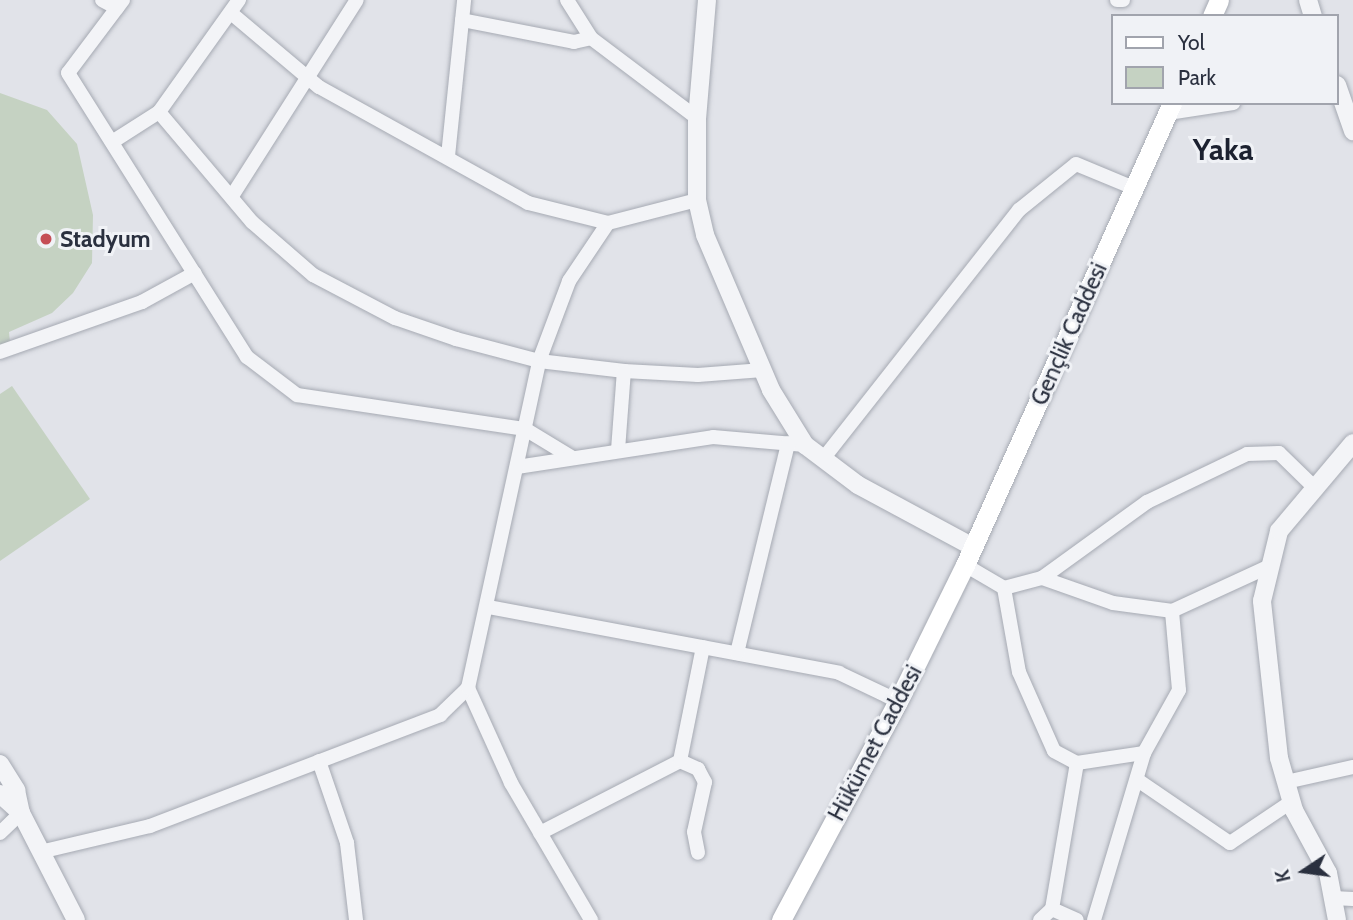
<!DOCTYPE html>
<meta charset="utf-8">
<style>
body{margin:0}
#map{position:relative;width:1353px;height:920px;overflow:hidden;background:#e1e3e9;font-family:Cabin,sans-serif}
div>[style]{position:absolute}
.green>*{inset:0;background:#c5d2c2}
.roads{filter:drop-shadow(0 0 2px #a6aab3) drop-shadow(0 0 2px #a6aab3)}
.minor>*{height:14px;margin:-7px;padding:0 7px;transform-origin:7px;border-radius:7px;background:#f3f4f7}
.tertiary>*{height:18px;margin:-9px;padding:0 9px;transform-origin:9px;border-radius:9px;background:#f3f4f7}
.secondary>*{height:19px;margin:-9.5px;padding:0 9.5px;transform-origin:9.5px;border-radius:9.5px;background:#fff}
.dots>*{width:19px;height:19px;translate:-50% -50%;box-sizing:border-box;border:4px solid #f0f2f6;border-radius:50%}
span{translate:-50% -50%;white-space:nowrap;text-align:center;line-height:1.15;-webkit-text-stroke:6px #f0f2f6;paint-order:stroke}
.poi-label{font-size:23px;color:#2a303f;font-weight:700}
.left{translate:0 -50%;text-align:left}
.street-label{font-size:23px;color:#2a303f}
.district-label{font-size:30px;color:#1c2130;font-weight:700}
.legend{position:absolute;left:1111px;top:14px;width:228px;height:91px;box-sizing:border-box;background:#f0f2f6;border:2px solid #a1a4ad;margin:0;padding:9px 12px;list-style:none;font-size:21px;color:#2a303f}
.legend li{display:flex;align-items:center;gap:14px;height:35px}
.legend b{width:35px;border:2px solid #a1a4ad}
.north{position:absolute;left:1269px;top:836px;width:70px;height:70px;-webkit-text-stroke:5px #f0f2f6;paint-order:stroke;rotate:257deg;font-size:19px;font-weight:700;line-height:28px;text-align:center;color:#2a303f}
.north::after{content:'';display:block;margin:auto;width:24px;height:32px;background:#2a303f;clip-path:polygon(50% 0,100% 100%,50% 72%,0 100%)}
</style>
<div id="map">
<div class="green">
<div style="clip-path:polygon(0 93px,47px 110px,77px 144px,93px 215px,92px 263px,73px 293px,52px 313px,9px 332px,10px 343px,0 345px)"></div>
<div style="clip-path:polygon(12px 386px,90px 499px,0 561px,0 394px)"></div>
</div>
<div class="roads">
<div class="minor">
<div style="left:102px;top:0;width:17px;rotate:28deg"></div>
<div style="left:123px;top:0;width:91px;rotate:127deg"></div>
<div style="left:68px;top:73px;width:336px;rotate:57.8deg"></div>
<div style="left:247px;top:357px;width:63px;rotate:37.2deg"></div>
<div style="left:297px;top:395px;width:231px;rotate:8.5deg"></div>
<div style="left:525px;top:429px;width:54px;rotate:31.3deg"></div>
<div style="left:567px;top:0;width:45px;rotate:57.7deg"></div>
<div style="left:591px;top:38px;width:133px;rotate:37deg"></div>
<div style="left:1117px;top:0;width:6px"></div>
<div style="left:231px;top:13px;width:115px;rotate:40.1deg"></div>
<div style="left:319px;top:87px;width:239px;rotate:29deg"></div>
<div style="left:528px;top:203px;width:82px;rotate:14deg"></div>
<div style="left:462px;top:20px;width:114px;rotate:11.1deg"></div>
<div style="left:574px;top:42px;width:17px;rotate:-13deg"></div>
<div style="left:159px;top:112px;width:138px;rotate:-54.5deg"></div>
<div style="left:1168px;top:113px;width:66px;rotate:-8.7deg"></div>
<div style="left:112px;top:142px;width:56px;rotate:-32.6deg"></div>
<div style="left:159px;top:112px;width:144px;rotate:49.8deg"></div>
<div style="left:252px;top:222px;width:81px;rotate:41deg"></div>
<div style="left:313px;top:275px;width:93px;rotate:27.7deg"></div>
<div style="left:395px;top:318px;width:65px;rotate:19deg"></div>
<div style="left:456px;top:339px;width:86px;rotate:14.8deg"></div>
<div style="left:539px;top:361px;width:86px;rotate:6.7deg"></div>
<div style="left:624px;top:371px;width:74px;rotate:3.1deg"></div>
<div style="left:698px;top:375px;width:65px;rotate:-4.4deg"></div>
<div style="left:448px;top:156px;width:157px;rotate:-84.1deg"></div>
<div style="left:232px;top:196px;width:232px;rotate:-57.5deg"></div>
<div style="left:0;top:352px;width:151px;rotate:-19.4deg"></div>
<div style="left:142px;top:302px;width:60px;rotate:-28.7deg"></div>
<div style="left:618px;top:450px;width:79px;rotate:-85.7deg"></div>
<div style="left:823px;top:459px;width:317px;rotate:-51.8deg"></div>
<div style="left:1019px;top:210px;width:73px;rotate:-38.9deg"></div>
<div style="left:1076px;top:164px;width:63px;rotate:22.5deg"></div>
<div style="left:517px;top:467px;width:198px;rotate:-8.7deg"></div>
<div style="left:713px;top:437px;width:92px;rotate:5deg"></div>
<div style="left:965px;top:565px;width:45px;rotate:30.5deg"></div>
<div style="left:1004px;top:588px;width:39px;rotate:-15deg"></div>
<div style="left:1042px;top:578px;width:75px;rotate:19.4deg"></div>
<div style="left:1113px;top:603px;width:60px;rotate:7.7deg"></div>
<div style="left:1172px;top:611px;width:108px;rotate:-24.7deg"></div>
<div style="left:1042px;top:578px;width:130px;rotate:-35.9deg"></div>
<div style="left:1147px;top:502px;width:111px;rotate:-25.6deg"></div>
<div style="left:1247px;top:454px;width:32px;rotate:-2deg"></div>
<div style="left:1279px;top:453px;width:50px;rotate:44.2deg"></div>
<div style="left:1004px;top:588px;width:85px;rotate:79.9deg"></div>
<div style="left:1019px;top:672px;width:86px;rotate:66.1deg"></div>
<div style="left:1054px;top:751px;width:26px;rotate:28deg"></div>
<div style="left:1077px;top:763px;width:68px;rotate:-8.5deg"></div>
<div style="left:488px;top:607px;width:357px;rotate:10.6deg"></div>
<div style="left:839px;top:673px;width:65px;rotate:25.4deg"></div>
<div style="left:737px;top:653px;width:216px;rotate:-76.3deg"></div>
<div style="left:468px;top:688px;width:104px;rotate:65.6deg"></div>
<div style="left:511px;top:783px;width:159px;rotate:59.7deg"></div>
<div style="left:319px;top:761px;width:87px;rotate:71.1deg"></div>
<div style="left:347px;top:843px;width:78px;rotate:83.3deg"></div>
<div style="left:680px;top:761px;width:20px;rotate:24deg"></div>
<div style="left:698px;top:769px;width:15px;rotate:62deg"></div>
<div style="left:705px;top:782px;width:51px;rotate:102.4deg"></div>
<div style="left:694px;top:832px;width:21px;rotate:79deg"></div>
<div style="left:1139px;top:781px;width:110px;rotate:34.3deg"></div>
<div style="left:1230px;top:843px;width:73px;rotate:-33.9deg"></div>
<div style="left:1286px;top:782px;width:69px;rotate:-12.6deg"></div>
<div style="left:0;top:833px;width:29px;rotate:-44deg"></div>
<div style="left:540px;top:833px;width:157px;rotate:-27.2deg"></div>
<div style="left:680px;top:761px;width:116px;rotate:-78.6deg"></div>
<div style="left:40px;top:852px;width:113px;rotate:-13.3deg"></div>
<div style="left:150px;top:826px;width:311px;rotate:-20.9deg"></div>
<div style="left:440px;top:715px;width:39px;rotate:-44deg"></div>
<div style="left:468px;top:688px;width:335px;rotate:-77.7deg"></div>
<div style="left:539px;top:361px;width:85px;rotate:-69.4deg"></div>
<div style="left:569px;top:281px;width:70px;rotate:-56.1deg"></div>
<div style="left:608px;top:223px;width:92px;rotate:-14.5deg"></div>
<div style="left:1333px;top:898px;width:20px;rotate:3deg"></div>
<div style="left:1052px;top:909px;width:27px;rotate:24deg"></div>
<div style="left:1040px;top:920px;width:16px;rotate:-43deg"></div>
<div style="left:1052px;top:909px;width:148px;rotate:-80.3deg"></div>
<div style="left:1094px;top:920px;width:174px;rotate:-73.3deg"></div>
<div style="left:1144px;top:753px;width:72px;rotate:-60.9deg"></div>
<div style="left:1179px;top:690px;width:79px;rotate:-95.1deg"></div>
</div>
<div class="tertiary">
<div style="left:707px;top:0;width:118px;rotate:94.8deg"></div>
<div style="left:697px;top:118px;width:82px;rotate:90deg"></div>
<div style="left:697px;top:200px;width:36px;rotate:77deg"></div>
<div style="left:705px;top:235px;width:168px;rotate:66.9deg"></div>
<div style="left:771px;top:390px;width:65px;rotate:58.3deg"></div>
<div style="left:805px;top:445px;width:66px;rotate:37deg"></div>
<div style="left:858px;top:485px;width:131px;rotate:28.3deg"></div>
<div style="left:1308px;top:0;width:17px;rotate:73deg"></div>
<div style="left:1337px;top:85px;width:49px;rotate:70.8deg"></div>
<div style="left:0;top:764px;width:31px;rotate:58deg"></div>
<div style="left:16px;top:790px;width:24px;rotate:78deg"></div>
<div style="left:21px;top:813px;width:120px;rotate:62.8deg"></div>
<div style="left:0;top:794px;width:28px;rotate:42deg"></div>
<div style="left:1337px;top:920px;width:48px;rotate:-100.8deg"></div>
<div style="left:1328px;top:873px;width:72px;rotate:-118.4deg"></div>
<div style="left:1294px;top:810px;width:54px;rotate:-106.1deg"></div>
<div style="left:1279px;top:758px;width:158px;rotate:-96.2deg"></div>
<div style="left:1262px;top:601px;width:72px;rotate:-76.3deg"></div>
<div style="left:1279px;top:531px;width:115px;rotate:-49.9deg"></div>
</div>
<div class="secondary">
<div style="left:1212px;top:16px;width:17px;rotate:-66deg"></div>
<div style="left:781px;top:920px;width:248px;rotate:-61.9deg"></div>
<div style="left:898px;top:701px;width:152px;rotate:-63.8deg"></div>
<div style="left:965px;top:565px;width:506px;rotate:-65.87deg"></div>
</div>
</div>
<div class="dots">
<div style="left:46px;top:239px;background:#c54e56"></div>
</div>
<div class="poi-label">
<span class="left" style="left:60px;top:239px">Stadyum</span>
</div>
<div class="street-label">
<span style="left:1069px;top:334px;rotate:-66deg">Gençlik Caddesi</span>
<span style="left:875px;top:743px;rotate:-62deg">Hükümet Caddesi</span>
</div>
<div class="district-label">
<span style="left:1223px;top:150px">Yaka</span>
</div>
<ul class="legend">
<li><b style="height:9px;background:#fff"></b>Yol</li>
<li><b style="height:19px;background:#c5d2c2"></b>Park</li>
</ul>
<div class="north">K</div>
</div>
